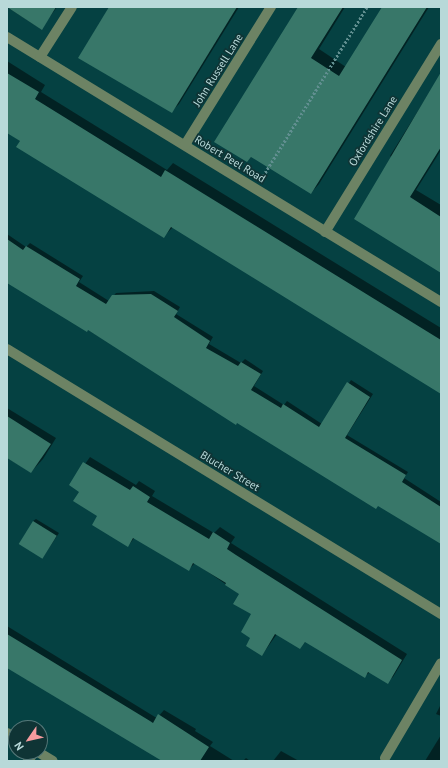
<!DOCTYPE html>
<style>
body{margin:0}
#map{position:relative;width:448px;height:768px;overflow:hidden;background:#054142;font-family:"PT Sans",sans-serif}
div>[style]{position:absolute}
.shadow>*{inset:0;background:#0007}
.building>*{inset:0;background:#387769;transform-origin:0 0}
.path>*{height:2.5px;margin-top:-1.25px;transform-origin:0;background:repeating-linear-gradient(90deg,#618f90 0 2px,transparent 0 4px)}
.minor>*{height:10px;margin:-5px;padding:0 5px;transform-origin:5px;border-radius:5px;background:#6d8364}
span{translate:-50% -50%;white-space:nowrap;text-align:center;line-height:1.15;-webkit-text-stroke:3.5px #0f3435;paint-order:stroke}
.street-label{font-size:11px;color:#b8d9d9}
.frame{position:absolute;inset:0;border:8px solid #b8d9d9;pointer-events:none}
.north{position:absolute;left:8px;top:720px;width:40px;height:40px;box-sizing:border-box;background:#0f3435;border:1px solid #537677;border-radius:50%;rotate:236deg;font-size:11px;font-weight:700;line-height:16px;text-align:center;color:#b8d9d9}
.north::after{content:'';display:block;margin:auto;width:14px;height:18px;background:#f59b9e;clip-path:polygon(50% 0,100% 100%,50% 72%,0 100%)}
</style>
<div id="map">
<div class="shadow">
<div style="clip-path:polygon(7px 7px,57px 7px,41px 29px)"></div>
<div style="clip-path:polygon(110px 7px,239px 7px,179px 104px,172px 111px)"></div>
<div style="clip-path:polygon(299px 7px,345px 7px,319px 49px,346px 67px,383px 7px,429px 7px,319px 184px,311px 193px,252px 156px,247px 161px)"></div>
<div style="clip-path:polygon(7px 61px,45px 85px,41px 92px,167px 170px,173px 163px,441px 328px,441px 393px,173px 227px,163px 237px,7px 132px)"></div>
<div style="clip-path:polygon(441px 74px,441px 150px,416px 190px,441px 205px,441px 272px,393px 158px,390px 156px)"></div>
<div style="clip-path:polygon(7px 234px,26px 247px,30px 243px,83px 276px,79px 282px,109px 301px,116px 293px,154px 291px,180px 307px,176px 314px,213px 337px,209px 344px,241px 363px,245px 359px,263px 371px,254px 386px,284px 405px,287px 401px,322px 424px,351px 380px,373px 394px,347px 435px,408px 472px,404px 478px,441px 502px,441px 543px,7px 281px)"></div>
<div style="clip-path:polygon(7px 408px,56px 438px,43px 459px,31px 472px,7px 458px)"></div>
<div style="clip-path:polygon(90px 457px,136px 485px,139px 481px,155px 491px,152px 496px,214px 533px,220px 527px,235px 537px,231px 543px,242px 550px,407px 654px,393px 677px,387px 682px,370px 672px,365px 676px,306px 641px,300px 648px,277px 634px,262px 655px,252px 638px,252px 614px,240px 594px,195px 563px,188px 570px,135px 537px,128px 546px,99px 516px,80px 491px,70px 485px)"></div>
<div style="clip-path:polygon(36px 519px,59px 533px,43px 557px,33px 521px)"></div>
<div style="clip-path:polygon(7px 626px,155px 717px,157px 718px,164px 710px,196px 729px,195px 731px,213px 742px,210px 746px,234px 761px,169px 761px,7px 667px)"></div>
<div style="clip-path:polygon(441px 704px,441px 716px,436px 714px)"></div>
<div style="clip-path:polygon(441px 735px,441px 761px,425px 761px)"></div>
<div style="clip-path:polygon(281px 751px,299px 761px,273px 761px)"></div>
<div style="clip-path:polygon(246px 758px,250px 761px,243px 761px)"></div>
</div>
<div class="building">
<div style="clip-path:polygon(7px 7px,56px 7px,42px 30px)"></div>
<div style="clip-path:polygon(109px 7px,237px 7px,172px 113px,78px 58px)"></div>
<div style="clip-path:polygon(298px 7px,343px 7px,311px 58px,339px 76px,382px 7px,427px 7px,311px 194px,251px 157px,247px 162px,214px 142px)"></div>
<div style="clip-path:polygon(441px 72px,441px 147px,410px 197px,441px 217px,441px 273px,354px 219px)"></div>
<div style="clip-path:polygon(7px 73px,39px 92px,35px 99px,161px 177px,165px 170px,441px 340px,441px 394px,171px 227px,164px 238px,16px 147px,20px 141px,7px 133px)"></div>
<div style="clip-path:polygon(7px 239px,23px 250px,26px 246px,80px 279px,76px 286px,106px 304px,112px 295px,151px 294px,178px 311px,174px 317px,210px 341px,206px 348px,238px 366px,241px 362px,261px 374px,251px 390px,281px 408px,283px 404px,319px 427px,347px 382px,370px 397px,345px 438px,406px 475px,402px 482px,441px 507px,441px 544px,378px 506px,376px 509px,237px 423px,236px 425px,88px 330px,87px 332px,7px 283px)"></div>
<div style="clip-path:polygon(7px 416px,51px 444px,31px 473px,7px 458px)"></div>
<div style="clip-path:polygon(83px 462px,130px 490px,133px 486px,150px 497px,147px 502px,209px 539px,213px 532px,230px 543px,227px 549px,236px 555px,402px 660px,388px 684px,368px 672px,365px 678px,305px 642px,300px 649px,275px 634px,262px 656px,246px 646px,250px 638px,241px 632px,251px 614px,233px 604px,239px 594px,225px 585px,226px 583px,193px 563px,189px 571px,133px 538px,128px 547px,92px 525px,97px 516px,73px 501px,79px 492px,69px 485px)"></div>
<div style="left:33px;top:521px;width:28px;height:27px;rotate:32deg"></div>
<div style="clip-path:polygon(7px 634px,150px 721px,153px 723px,158px 714px,209px 747px,200px 761px,162px 761px,7px 668px)"></div>
</div>
<div class="path">
<div style="left:263px;top:176px;width:198px;rotate:-58.4deg"></div>
</div>
<div class="minor">
<div style="left:7px;top:37px;width:509px;rotate:31.41deg"></div>
<div style="left:40px;top:57px;width:59px;rotate:-57.4deg"></div>
<div style="left:185px;top:145px;width:163px;rotate:-58.1deg"></div>
<div style="left:325px;top:232px;width:221px;rotate:-58.3deg"></div>
<div style="left:7px;top:349px;width:509px;rotate:31.41deg"></div>
<div style="left:7px;top:733px;width:11px;rotate:34deg"></div>
<div style="left:38px;top:752px;width:17px;rotate:31deg"></div>
<div style="left:385px;top:758px;width:110px;rotate:-59.5deg"></div>
<div style="left:28px;top:761px;width:11px;rotate:-56deg"></div>
</div>
<div class="street-label">
<span style="left:218px;top:70px;rotate:-58deg">John Russell Lane</span>
<span style="left:373px;top:131px;rotate:-58deg">Oxfordshire Lane</span>
<span style="left:230px;top:159px;rotate:31deg">Robert Peel Road</span>
<span style="left:230px;top:471px;rotate:31deg">Blucher Street</span>
</div>
<div class="frame"></div>
<div class="north">N</div>
</div>
